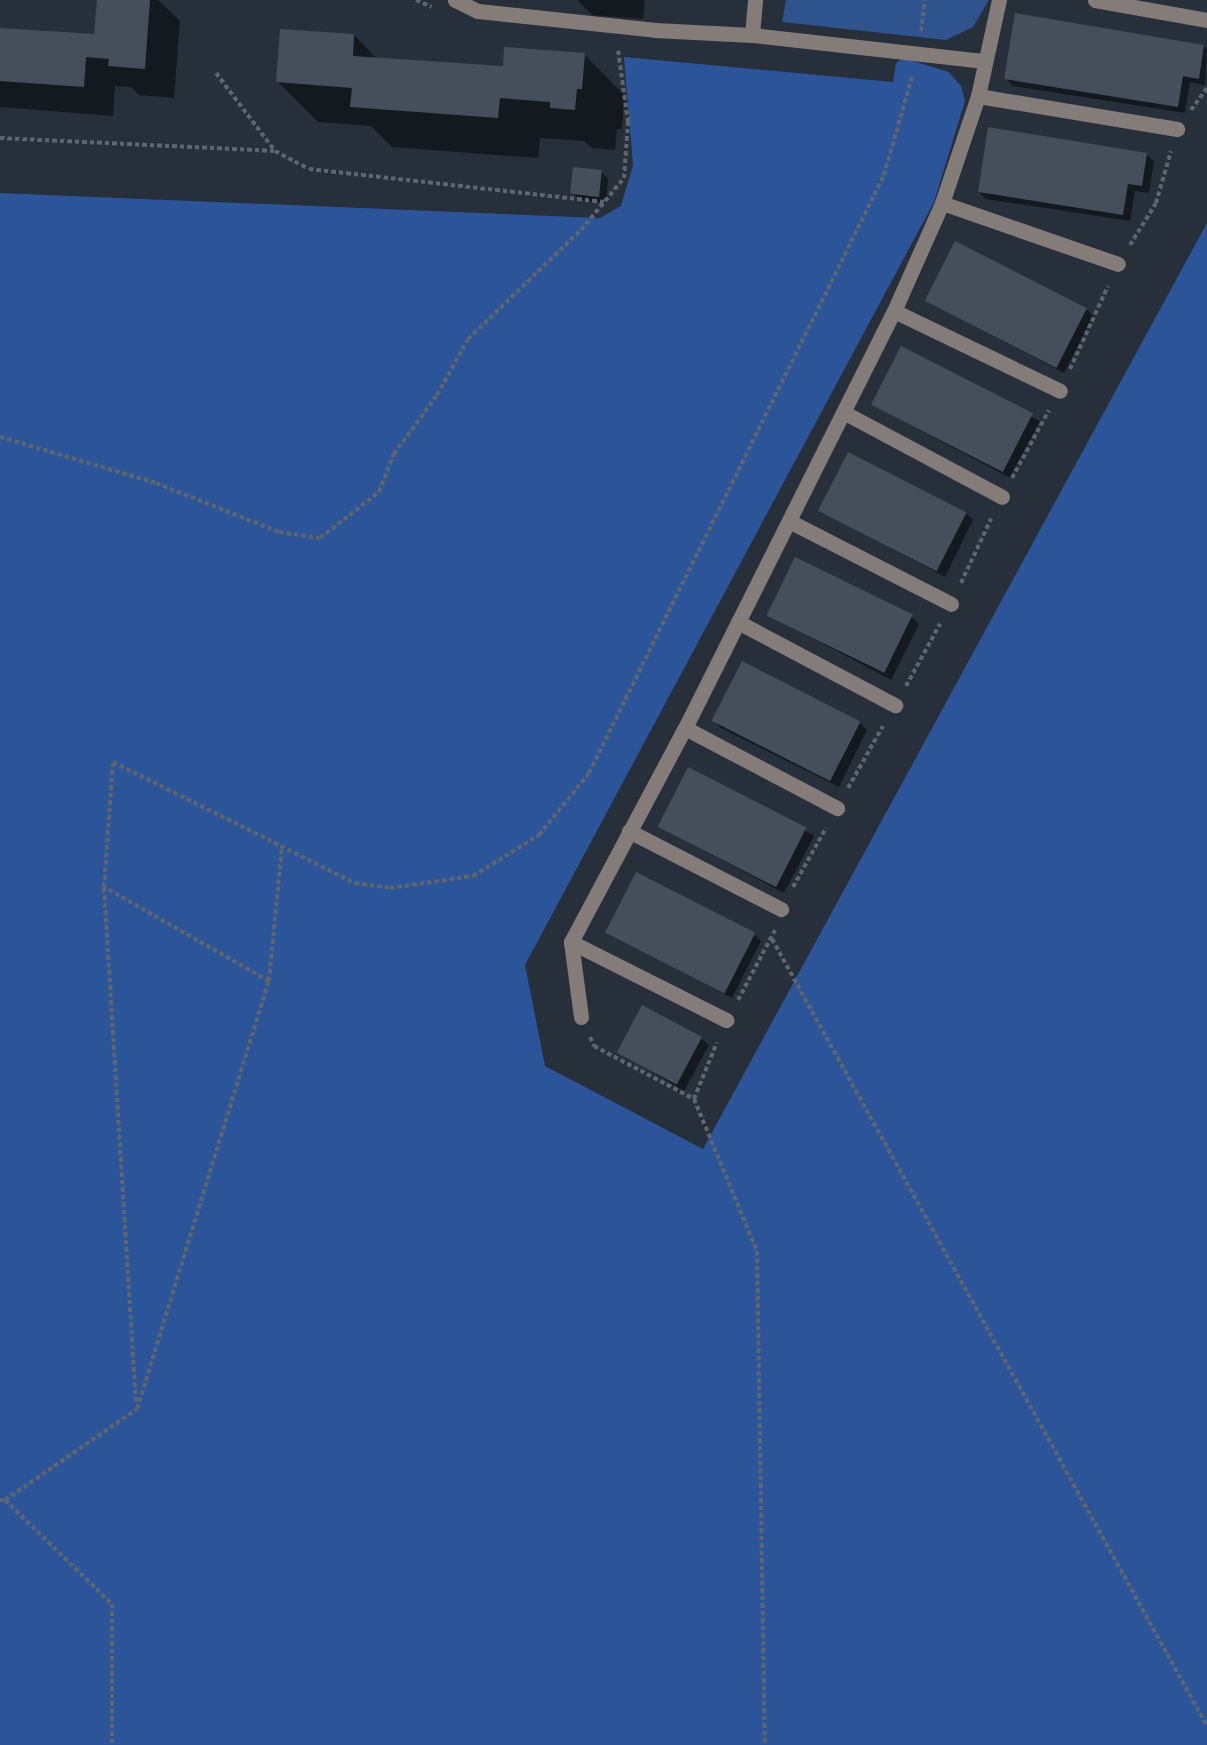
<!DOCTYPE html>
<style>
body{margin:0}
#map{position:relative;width:1207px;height:1745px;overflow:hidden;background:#272f3b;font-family:Poppins,sans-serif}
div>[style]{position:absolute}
.green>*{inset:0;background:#2f538c}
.forest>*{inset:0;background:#2b5598}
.shadow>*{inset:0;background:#0007;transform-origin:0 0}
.building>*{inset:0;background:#454e5b;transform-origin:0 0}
.path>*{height:4px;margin-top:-2px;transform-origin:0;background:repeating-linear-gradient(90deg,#5e6570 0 4.5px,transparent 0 7.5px)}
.minor>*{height:15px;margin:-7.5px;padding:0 7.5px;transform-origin:7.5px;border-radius:7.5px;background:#847c79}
span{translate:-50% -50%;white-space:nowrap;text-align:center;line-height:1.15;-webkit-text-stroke:4.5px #13171c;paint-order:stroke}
</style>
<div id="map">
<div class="green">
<div style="clip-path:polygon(786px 0,989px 0,973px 27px,946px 40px,782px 22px)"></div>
</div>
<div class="forest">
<div style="clip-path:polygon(624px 57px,893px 82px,896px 63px,903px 58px,949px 72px,961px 86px,965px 101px,934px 202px,525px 965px,545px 1066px,703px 1149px,1207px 223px,1207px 1745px,0 1745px,0 193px,600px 218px,621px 206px,633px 165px)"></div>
</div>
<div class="shadow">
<div style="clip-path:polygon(98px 0,158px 0,180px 21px,174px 98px,139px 95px,131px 87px,115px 86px,113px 116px,0 107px,0 29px,96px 36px)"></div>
<div style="clip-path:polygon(577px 0,645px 0,643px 19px,592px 15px)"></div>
<div style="clip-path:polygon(354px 35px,377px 59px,504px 68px,584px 54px,624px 95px,622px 129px,617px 129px,615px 150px,592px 148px,584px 141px,540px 138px,538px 158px,392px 147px,371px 126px,318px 122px,277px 81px)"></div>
<div style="clip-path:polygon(1204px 46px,1207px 49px,1205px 85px,1190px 82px,1185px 113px,1013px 86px,1006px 78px)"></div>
<div style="clip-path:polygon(1146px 154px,1154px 161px,1149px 193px,1135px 191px,1130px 221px,986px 199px,979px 192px)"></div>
<div style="clip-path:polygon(601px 171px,608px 179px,606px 203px,580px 200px,573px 193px)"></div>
<div style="clip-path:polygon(926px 300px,1086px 309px,1093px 316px,1064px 373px)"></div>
<div style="left:902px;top:348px;width:156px;height:64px;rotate:28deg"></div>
<div style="clip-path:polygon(820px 510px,966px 513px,973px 520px,945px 577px)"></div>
<div style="clip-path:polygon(796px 559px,911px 617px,919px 624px,891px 680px,768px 614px)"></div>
<div style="clip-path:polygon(714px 721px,860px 723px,867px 730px,839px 787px,721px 728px)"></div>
<div style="left:689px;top:769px;width:142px;height:65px;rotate:28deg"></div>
<div style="clip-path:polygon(607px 931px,754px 934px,761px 941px,732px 998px)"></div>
<div style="clip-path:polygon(701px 1038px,709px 1045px,684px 1091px,619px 1052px)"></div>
</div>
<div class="building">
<div style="clip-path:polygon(97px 0,150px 0,145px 69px,108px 66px,109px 59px,86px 57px,84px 87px,0 81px,0 28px,94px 34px)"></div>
<div style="clip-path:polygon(1015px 13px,1204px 45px,1199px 79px,1183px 76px,1178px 107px,1004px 79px)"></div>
<div style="clip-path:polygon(280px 29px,354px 34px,353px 56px,503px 66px,504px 47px,585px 53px,582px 89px,577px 89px,575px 110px,550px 108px,550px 102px,500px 98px,498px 118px,350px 107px,352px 88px,276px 82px)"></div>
<div style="clip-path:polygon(988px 127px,1147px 153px,1142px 186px,1128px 184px,1123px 215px,978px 192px)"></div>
<div style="left:573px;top:167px;width:29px;height:27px;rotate:6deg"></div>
<div style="left:955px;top:241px;width:148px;height:67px;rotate:27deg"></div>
<div style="left:901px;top:346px;width:148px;height:66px;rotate:27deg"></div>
<div style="left:848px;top:452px;width:133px;height:66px;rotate:27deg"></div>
<div style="left:795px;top:557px;width:131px;height:65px;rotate:26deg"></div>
<div style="left:742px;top:661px;width:133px;height:67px;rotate:27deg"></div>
<div style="left:688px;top:767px;width:133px;height:67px;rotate:27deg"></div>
<div style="left:636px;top:872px;width:134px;height:68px;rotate:27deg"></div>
<div style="left:642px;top:1005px;width:68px;height:54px;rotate:28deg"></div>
</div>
<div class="path">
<div style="left:416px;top:0;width:17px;rotate:24deg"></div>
<div style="left:921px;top:31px;width:31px;rotate:-83deg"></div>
<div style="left:216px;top:73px;width:98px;rotate:52.9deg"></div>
<div style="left:275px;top:151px;width:38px;rotate:28deg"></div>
<div style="left:309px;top:169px;width:297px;rotate:6.4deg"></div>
<div style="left:1191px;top:110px;width:27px;rotate:-54deg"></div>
<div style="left:0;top:138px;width:275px;rotate:2.7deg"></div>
<div style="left:1130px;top:245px;width:49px;rotate:-58.2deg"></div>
<div style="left:1156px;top:203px;width:54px;rotate:-73.9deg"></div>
<div style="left:1070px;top:369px;width:91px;rotate:-65.4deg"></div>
<div style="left:0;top:437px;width:163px;rotate:16.4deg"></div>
<div style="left:156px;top:483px;width:132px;rotate:21.7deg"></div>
<div style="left:279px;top:532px;width:41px;rotate:8.3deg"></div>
<div style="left:320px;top:538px;width:75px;rotate:-37.9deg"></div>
<div style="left:379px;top:492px;width:41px;rotate:-68.5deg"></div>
<div style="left:394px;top:454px;width:73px;rotate:-53.9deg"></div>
<div style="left:437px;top:395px;width:64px;rotate:-61deg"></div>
<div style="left:468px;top:339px;width:157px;rotate:-44deg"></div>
<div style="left:581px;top:230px;width:67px;rotate:-50.4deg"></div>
<div style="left:624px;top:178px;width:56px;rotate:-85.9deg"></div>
<div style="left:628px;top:122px;width:73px;rotate:-97.9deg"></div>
<div style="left:1012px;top:478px;width:77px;rotate:-61.4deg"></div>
<div style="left:961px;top:583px;width:71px;rotate:-64.9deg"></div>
<div style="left:906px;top:686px;width:71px;rotate:-61.3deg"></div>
<div style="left:848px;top:788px;width:71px;rotate:-60.6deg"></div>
<div style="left:793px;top:887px;width:68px;rotate:-60.8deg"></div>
<div style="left:104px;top:888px;width:517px;rotate:86.45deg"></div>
<div style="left:772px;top:939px;width:899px;rotate:61.07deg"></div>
<div style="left:269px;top:981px;width:136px;rotate:-84.5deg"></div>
<div style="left:738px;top:1000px;width:79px;rotate:-62.1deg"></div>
<div style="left:590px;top:1037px;width:10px;rotate:66deg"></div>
<div style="left:594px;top:1046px;width:113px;rotate:27.9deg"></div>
<div style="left:694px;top:1099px;width:61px;rotate:-68deg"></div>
<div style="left:694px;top:1099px;width:165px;rotate:67.5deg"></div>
<div style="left:757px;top:1251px;width:494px;rotate:89.1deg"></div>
<div style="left:0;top:1500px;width:5px"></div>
<div style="left:5px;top:1500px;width:149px;rotate:44.2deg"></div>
<div style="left:112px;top:1604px;width:141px;rotate:90deg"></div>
<div style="left:5px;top:1500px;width:160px;rotate:-34.6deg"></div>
<div style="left:137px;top:1409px;width:448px;rotate:-72.9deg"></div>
<div style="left:269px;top:981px;width:190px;rotate:-150.3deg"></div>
<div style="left:104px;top:887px;width:125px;rotate:-85.9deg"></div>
<div style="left:113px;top:762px;width:271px;rotate:26.6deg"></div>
<div style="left:355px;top:883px;width:35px;rotate:8deg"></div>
<div style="left:390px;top:888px;width:84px;rotate:-8.2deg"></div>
<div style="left:473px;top:876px;width:78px;rotate:-31.8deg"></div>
<div style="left:539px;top:835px;width:80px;rotate:-51.1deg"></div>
<div style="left:589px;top:773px;width:667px;rotate:-63.74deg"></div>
<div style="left:884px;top:175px;width:102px;rotate:-74.1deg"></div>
</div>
<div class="minor">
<div style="left:455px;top:0;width:25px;rotate:26deg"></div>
<div style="left:478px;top:11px;width:178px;rotate:6.1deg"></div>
<div style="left:655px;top:30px;width:97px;rotate:3deg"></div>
<div style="left:752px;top:35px;width:35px;rotate:-85deg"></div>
<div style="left:1095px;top:0;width:114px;rotate:10.1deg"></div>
<div style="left:752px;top:35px;width:234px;rotate:6.4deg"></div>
<div style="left:978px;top:96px;width:202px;rotate:9.4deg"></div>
<div style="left:942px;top:203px;width:186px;rotate:19.1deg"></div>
<div style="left:894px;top:311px;width:184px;rotate:25.7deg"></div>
<div style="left:845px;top:413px;width:178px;rotate:28.1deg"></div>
<div style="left:789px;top:521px;width:182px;rotate:27.1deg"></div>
<div style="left:738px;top:622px;width:178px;rotate:27.9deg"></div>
<div style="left:685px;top:728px;width:172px;rotate:27.8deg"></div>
<div style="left:629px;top:831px;width:171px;rotate:27.2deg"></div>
<div style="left:571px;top:942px;width:174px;rotate:26.7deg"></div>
<div style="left:581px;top:1017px;width:76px;rotate:-97.6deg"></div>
<div style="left:571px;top:942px;width:242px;rotate:-62deg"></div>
<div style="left:685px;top:728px;width:466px;rotate:-63.4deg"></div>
<div style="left:894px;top:311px;width:118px;rotate:-66deg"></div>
<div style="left:942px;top:203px;width:113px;rotate:-71.4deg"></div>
<div style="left:978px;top:96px;width:98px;rotate:-77.7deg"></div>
</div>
</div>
